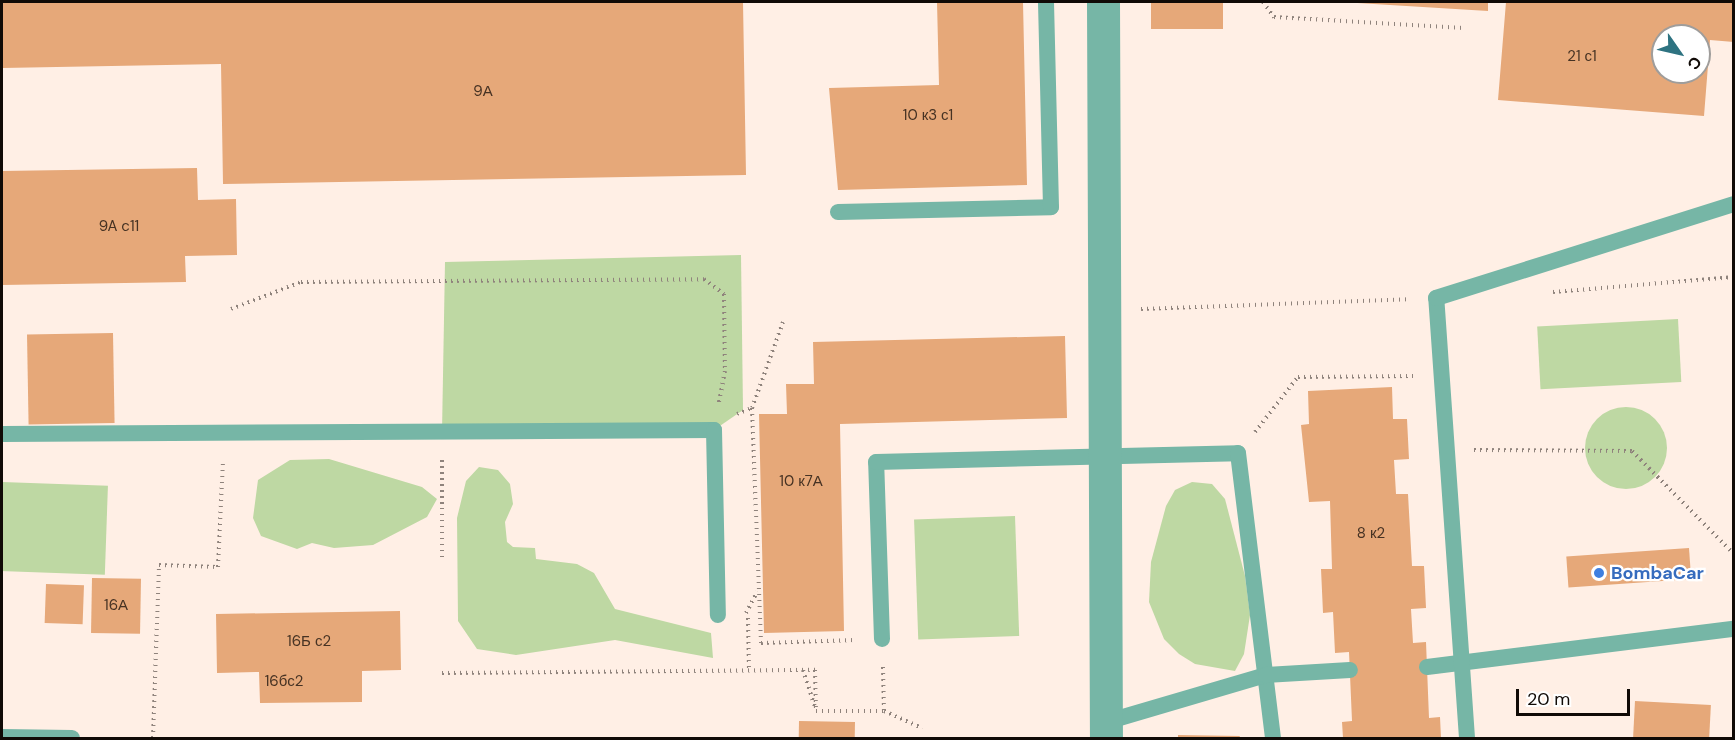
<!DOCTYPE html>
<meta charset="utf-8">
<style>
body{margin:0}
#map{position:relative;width:1735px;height:740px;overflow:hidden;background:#ffefe5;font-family:"DM Sans",sans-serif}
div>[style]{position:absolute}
.green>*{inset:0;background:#bed8a3;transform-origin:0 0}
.round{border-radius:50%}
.building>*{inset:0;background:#e6a879;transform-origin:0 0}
.path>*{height:4px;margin-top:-2px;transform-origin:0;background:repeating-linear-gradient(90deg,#8f837c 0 1.5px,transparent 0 6px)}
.lane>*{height:16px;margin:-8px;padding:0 8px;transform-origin:8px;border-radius:8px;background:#76b6a6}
.street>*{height:33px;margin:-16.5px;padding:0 16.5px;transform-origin:16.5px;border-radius:16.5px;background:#76b6a6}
.dots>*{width:16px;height:16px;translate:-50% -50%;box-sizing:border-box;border:3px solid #fff;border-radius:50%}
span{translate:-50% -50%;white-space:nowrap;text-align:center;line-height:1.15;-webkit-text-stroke:4.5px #fff;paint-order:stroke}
.number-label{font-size:15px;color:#463223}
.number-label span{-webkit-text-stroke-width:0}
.shop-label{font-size:18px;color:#366cbe;font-weight:700}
.left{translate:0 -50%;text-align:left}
.frame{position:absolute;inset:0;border:3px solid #100a06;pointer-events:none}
.north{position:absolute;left:1651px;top:24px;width:60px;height:60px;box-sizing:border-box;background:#fff;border:2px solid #9f9d9b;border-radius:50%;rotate:124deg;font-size:16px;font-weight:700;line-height:24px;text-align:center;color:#100a06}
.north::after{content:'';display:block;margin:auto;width:21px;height:27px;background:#2e7381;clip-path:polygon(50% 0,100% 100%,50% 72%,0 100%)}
.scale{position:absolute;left:1516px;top:689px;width:114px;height:27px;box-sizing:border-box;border:3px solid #100a06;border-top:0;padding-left:8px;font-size:18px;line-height:21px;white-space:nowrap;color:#100a06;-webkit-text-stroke:4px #fff;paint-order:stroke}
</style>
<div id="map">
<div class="green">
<div style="clip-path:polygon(741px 255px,743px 410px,714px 430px,442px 432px,445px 262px)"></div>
<div style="left:1678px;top:319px;width:63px;height:141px;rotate:87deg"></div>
<div class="round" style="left:1585px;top:407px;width:82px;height:82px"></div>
<div style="clip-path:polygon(329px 459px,422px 487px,437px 499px,427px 517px,373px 545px,334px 548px,312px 543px,297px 549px,261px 536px,253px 518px,258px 480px,290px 460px)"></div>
<div style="clip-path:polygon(479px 467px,498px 470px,510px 484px,513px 504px,505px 522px,507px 542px,513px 547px,535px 548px,536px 559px,577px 564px,594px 573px,615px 609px,711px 633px,713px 658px,615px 640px,516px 655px,477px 649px,458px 621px,457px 518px,466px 481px)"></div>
<div style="left:2px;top:482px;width:106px;height:89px;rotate:2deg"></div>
<div style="clip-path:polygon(1192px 482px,1212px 484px,1225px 499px,1245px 576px,1250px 615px,1244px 654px,1235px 671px,1195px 664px,1179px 654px,1164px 639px,1149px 602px,1151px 562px,1166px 506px,1175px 490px)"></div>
<div style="left:1015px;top:516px;width:120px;height:101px;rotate:88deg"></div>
</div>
<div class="building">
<div style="clip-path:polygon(2px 2px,743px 2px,746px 175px,223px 184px,221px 64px,2px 68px)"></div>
<div style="clip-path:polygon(937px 2px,1023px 2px,1027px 185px,838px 190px,829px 88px,939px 85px)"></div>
<div style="left:1151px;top:2px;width:72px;height:27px"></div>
<div style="clip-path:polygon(1341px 2px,1488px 2px,1488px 11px)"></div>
<div style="clip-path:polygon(evenodd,1506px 2px,1734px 2px,1734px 42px,1710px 40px,1704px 116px,1498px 100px,1506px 2px,1663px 36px,1699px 36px,1699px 72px,1663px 72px,1663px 36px)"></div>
<div style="clip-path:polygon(197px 168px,198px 200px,236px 199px,237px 255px,185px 256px,186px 282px,2px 285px,2px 171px)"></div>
<div style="left:113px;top:333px;width:90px;height:86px;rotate:89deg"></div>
<div style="clip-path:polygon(1065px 336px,1067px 418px,840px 424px,844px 631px,764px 633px,759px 414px,787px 414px,786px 384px,814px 384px,813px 342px)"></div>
<div style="clip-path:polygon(1392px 387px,1393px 419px,1407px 419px,1409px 459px,1394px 460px,1396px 494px,1408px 494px,1412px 566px,1424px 566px,1426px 608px,1411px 609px,1413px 643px,1426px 642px,1429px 718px,1440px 717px,1441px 738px,1343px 738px,1342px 722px,1352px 721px,1349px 652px,1335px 653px,1333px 612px,1323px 613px,1321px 569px,1332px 569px,1330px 501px,1309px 502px,1301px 425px,1309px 424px,1308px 391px)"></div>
<div style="left:1689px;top:548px;width:31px;height:123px;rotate:86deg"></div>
<div style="left:92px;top:578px;width:49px;height:55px;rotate:1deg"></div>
<div style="left:46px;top:584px;width:38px;height:39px;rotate:2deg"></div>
<div style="clip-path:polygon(400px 611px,401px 670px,362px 671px,362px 702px,260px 703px,259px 672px,217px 673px,216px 614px)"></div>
<div style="left:1635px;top:701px;width:76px;height:37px;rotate:3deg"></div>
<div style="left:799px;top:721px;width:56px;height:17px;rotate:1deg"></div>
<div style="clip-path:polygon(1178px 735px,1240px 736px,1239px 738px,1178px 738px)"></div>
</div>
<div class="path">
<div style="left:1263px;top:2px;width:19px;rotate:54deg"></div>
<div style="left:1274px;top:17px;width:190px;rotate:3.3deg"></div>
<div style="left:1553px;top:292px;width:182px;rotate:-4.7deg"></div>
<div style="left:231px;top:309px;width:75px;rotate:-21.1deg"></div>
<div style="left:301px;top:282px;width:403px;rotate:-0.4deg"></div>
<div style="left:704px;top:279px;width:25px;rotate:37deg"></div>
<div style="left:724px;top:294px;width:77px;rotate:89.3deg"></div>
<div style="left:725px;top:371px;width:33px;rotate:101deg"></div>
<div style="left:1141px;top:309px;width:268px;rotate:-2.1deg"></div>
<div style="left:783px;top:322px;width:91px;rotate:109.8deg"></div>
<div style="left:752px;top:408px;width:235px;rotate:87.8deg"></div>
<div style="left:761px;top:643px;width:93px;rotate:-1.8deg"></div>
<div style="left:737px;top:414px;width:16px;rotate:-22deg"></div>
<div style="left:1255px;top:432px;width:70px;rotate:-52deg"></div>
<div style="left:1298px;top:377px;width:115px;rotate:-0.5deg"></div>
<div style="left:1474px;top:450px;width:158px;rotate:0.4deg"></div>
<div style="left:1632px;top:451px;width:145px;rotate:45.3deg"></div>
<div style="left:442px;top:460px;width:99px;rotate:90deg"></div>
<div style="left:746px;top:613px;width:24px;rotate:-62deg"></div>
<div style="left:748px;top:618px;width:53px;rotate:88.9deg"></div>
<div style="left:883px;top:667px;width:44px;rotate:88.7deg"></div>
<div style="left:803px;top:670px;width:39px;rotate:72deg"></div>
<div style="left:442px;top:673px;width:373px;rotate:-0.5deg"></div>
<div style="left:815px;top:670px;width:41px;rotate:88.6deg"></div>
<div style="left:816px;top:711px;width:68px"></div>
<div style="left:884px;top:711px;width:42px;rotate:24.1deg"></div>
<div style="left:153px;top:738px;width:173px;rotate:-88deg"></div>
<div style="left:159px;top:565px;width:59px;rotate:1.9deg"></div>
<div style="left:218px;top:567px;width:106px;rotate:-87.3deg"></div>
</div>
<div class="lane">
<div style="left:838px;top:212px;width:213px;rotate:-1.3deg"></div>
<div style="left:1051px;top:207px;width:205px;rotate:-91.4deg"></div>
<div style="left:2px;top:434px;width:712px;rotate:-0.32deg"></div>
<div style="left:714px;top:430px;width:185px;rotate:88.8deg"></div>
<div style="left:882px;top:639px;width:177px;rotate:-91.9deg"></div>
<div style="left:876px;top:462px;width:362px;rotate:-1.4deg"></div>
<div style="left:1238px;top:453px;width:287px;rotate:83deg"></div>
<div style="left:1427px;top:667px;width:309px;rotate:-7.1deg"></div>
<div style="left:1106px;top:722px;width:167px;rotate:-16.4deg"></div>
<div style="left:1266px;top:675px;width:84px;rotate:-3.4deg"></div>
<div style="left:2px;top:737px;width:70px;rotate:0.8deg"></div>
<div style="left:1467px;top:738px;width:441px;rotate:-94deg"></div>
<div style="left:1436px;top:298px;width:312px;rotate:-17.5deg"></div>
</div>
<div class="street">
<div style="left:1103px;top:2px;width:736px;rotate:89.77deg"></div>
</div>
<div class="dots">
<div style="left:1599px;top:573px;background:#3f7fe0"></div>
</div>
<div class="number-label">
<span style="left:1582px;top:57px">21 с1</span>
<span style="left:483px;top:92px">9А</span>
<span style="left:928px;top:116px">10 к3 с1</span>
<span style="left:119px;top:227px">9A c11</span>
<span style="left:801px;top:482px">10 к7А</span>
<span style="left:1371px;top:534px">8 к2</span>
<span style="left:116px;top:606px">16А</span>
<span style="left:309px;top:642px">16Б с2</span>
<span style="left:284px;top:682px">16бс2</span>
</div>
<div class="shop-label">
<span class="left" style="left:1611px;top:573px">BombaCar</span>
</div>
<div class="frame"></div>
<div class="north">С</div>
<div class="scale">20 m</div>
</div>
